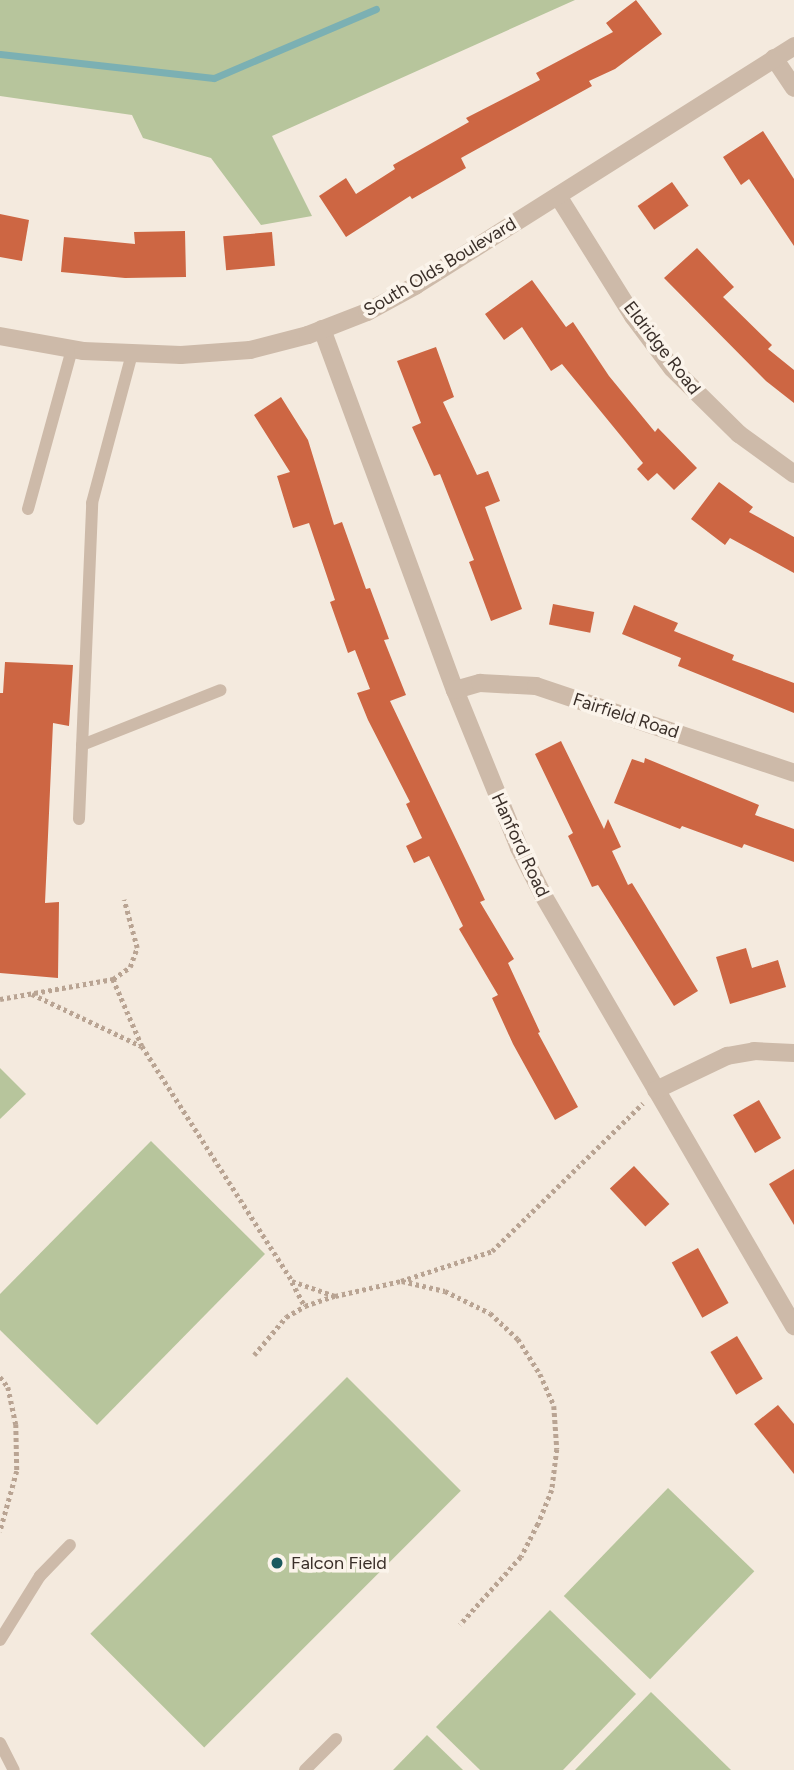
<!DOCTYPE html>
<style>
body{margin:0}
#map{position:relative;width:794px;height:1770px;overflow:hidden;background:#f4eade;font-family:Figtree,sans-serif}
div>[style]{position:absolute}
.green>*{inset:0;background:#b7c59c;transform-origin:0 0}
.stream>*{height:7px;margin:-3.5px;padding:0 3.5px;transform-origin:3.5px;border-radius:3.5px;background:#7bb0b3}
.building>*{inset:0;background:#cd6643;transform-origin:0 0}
.path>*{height:4.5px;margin-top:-2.25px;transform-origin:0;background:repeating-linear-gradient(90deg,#b9a493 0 3.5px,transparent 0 7px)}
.service>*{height:12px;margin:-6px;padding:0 6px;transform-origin:6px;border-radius:6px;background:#cdbaa9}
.minor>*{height:18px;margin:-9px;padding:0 9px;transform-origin:9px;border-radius:9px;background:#cdbaa9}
.dots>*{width:19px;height:19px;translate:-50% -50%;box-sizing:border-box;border:4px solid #fbf4eb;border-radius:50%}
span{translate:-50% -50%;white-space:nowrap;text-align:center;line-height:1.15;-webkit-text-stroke:7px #fbf4eb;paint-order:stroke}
.street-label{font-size:18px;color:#3a2f29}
.poi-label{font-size:18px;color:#3a2f29}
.left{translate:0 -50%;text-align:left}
</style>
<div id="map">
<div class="green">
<div style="clip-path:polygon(0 0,575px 0,272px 136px,312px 216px,261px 225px,211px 158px,143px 138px,132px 115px,0 96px)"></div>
<div style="clip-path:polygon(0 1068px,26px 1094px,0 1119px)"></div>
<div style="clip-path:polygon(151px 1141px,265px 1254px,97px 1425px,0 1330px,0 1294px)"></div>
<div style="left:347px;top:1377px;width:161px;height:363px;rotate:45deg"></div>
<div style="left:668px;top:1488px;width:120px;height:150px;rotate:44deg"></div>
<div style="clip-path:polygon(550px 1610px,636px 1694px,563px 1770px,480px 1770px,436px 1727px)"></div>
<div style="clip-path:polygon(651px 1692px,731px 1770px,575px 1770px)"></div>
<div style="clip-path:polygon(427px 1735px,463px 1770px,393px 1770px)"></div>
</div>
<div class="stream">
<div style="left:0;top:54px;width:215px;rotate:6.4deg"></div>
<div style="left:214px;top:78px;width:176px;rotate:-23.1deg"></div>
</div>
<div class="building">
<div style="clip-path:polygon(636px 0,662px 34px,615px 69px,589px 81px,592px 86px,461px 158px,466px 168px,412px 199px,410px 196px,346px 237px,319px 196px,346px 178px,356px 194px,395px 169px,393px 165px,469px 122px,466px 118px,540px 80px,536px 73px,613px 32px,606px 23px)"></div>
<div style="clip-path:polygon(763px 131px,794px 179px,794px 246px,749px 179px,741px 185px,723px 157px)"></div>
<div style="left:672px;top:182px;width:29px;height:42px;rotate:55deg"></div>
<div style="clip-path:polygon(0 214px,29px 220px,22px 261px,0 257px)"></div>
<div style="clip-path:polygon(185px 231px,186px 277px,125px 278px,61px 272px,64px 237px,135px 244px,134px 232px)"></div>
<div style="left:272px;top:232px;width:34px;height:49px;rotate:85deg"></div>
<div style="clip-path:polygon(697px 248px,734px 287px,723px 297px,772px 345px,768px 349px,794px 370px,794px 403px,766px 381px,664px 278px)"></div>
<div style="clip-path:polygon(532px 280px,566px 327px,573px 322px,609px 376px,655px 432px,658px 428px,697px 468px,674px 490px,657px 473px,648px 481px,637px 469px,643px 463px,562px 364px,551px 371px,522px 327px,504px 340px,485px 314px)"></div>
<div style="clip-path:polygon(436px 347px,454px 397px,443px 402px,477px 475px,488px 471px,500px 501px,485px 507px,522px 609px,491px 621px,469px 562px,474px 560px,440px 474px,434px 476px,412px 427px,421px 423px,397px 361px)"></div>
<div style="clip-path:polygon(281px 397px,308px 440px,334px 525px,342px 522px,366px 589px,370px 588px,389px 639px,384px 640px,406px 695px,390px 701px,485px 900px,480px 902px,514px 959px,508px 963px,540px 1032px,538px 1033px,578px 1107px,555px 1120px,513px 1044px,492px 998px,498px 995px,459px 929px,463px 926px,429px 856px,414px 863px,406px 846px,422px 838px,406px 804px,410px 802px,368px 720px,357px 693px,370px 689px,355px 650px,348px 653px,330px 602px,335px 600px,309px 523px,293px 528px,277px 476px,290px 472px,254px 415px)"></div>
<div style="clip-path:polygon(719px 482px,753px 507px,749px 512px,794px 537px,794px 573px,730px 538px,725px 545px,691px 519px)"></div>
<div style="left:553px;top:604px;width:42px;height:21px;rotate:11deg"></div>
<div style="clip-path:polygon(634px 605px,678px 623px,674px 631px,734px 655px,732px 660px,794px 683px,794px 713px,678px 666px,681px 658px,622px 634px)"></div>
<div style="clip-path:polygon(5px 662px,73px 665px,69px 726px,53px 723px,45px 903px,59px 902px,58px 978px,0 973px,0 693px,3px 693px)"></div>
<div style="clip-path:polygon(561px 741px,604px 829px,608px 819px,621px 847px,612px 851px,628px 885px,632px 883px,698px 991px,674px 1006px,598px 885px,592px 887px,568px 836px,573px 833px,535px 754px)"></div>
<div style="clip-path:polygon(645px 758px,759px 805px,755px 815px,794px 829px,794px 862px,744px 844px,742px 848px,682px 826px,680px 829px,614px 803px,632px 759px,644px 763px)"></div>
<div style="clip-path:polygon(746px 948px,752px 968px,778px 960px,786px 987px,730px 1004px,716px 957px)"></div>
<div style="left:759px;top:1100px;width:44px;height:30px;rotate:60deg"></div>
<div style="left:634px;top:1166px;width:52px;height:33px;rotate:47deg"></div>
<div style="clip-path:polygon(794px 1169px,794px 1225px,769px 1184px)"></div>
<div style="left:698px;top:1248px;width:63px;height:30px;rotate:61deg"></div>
<div style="left:737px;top:1336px;width:50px;height:31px;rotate:59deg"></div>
<div style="clip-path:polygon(778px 1405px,794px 1424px,794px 1474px,754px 1424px)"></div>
</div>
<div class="path">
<div style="left:113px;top:979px;width:73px;rotate:66.6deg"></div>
<div style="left:142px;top:1046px;width:279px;rotate:57.4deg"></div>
<div style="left:292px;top:1281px;width:46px;rotate:19.2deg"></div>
<div style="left:335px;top:1296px;width:68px;rotate:-12.8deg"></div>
<div style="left:401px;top:1281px;width:96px;rotate:-18.2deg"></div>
<div style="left:492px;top:1251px;width:211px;rotate:-44.4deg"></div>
<div style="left:32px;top:994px;width:121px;rotate:25.5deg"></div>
<div style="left:0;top:999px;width:115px;rotate:-10deg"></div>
<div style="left:113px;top:979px;width:21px;rotate:-35deg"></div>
<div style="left:130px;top:967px;width:20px;rotate:-70deg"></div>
<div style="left:137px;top:948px;width:50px;rotate:-105.2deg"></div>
<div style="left:402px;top:1281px;width:44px;rotate:13.1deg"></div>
<div style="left:445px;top:1291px;width:50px;rotate:26.1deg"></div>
<div style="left:490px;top:1313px;width:38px;rotate:43deg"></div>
<div style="left:518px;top:1339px;width:41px;rotate:57.8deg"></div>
<div style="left:540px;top:1374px;width:35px;rotate:66deg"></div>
<div style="left:554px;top:1406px;width:43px;rotate:86deg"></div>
<div style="left:557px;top:1449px;width:41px;rotate:97deg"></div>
<div style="left:552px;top:1490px;width:37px;rotate:112deg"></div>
<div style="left:538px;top:1524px;width:37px;rotate:117deg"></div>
<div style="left:521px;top:1557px;width:91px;rotate:131.9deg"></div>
<div style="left:292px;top:1282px;width:27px;rotate:62deg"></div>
<div style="left:254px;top:1355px;width:50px;rotate:-49.9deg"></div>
<div style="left:286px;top:1317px;width:22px;rotate:-30deg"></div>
<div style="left:305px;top:1306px;width:31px;rotate:-19deg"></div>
<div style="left:0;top:1377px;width:13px;rotate:51deg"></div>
<div style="left:8px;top:1387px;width:38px;rotate:78deg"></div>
<div style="left:16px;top:1424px;width:47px;rotate:88.8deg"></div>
<div style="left:17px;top:1471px;width:63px;rotate:105.6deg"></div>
</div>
<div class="service">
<div style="left:28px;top:509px;width:166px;rotate:-74.6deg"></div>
<div style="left:82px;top:745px;width:149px;rotate:-21.6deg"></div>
<div style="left:79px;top:819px;width:316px;rotate:-87.6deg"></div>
<div style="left:92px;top:503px;width:154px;rotate:-75deg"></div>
<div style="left:0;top:1640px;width:75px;rotate:-58deg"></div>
<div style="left:40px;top:1576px;width:43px;rotate:-45.9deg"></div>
<div style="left:0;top:1743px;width:30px;rotate:63deg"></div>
<div style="left:305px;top:1770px;width:44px;rotate:-45deg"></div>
</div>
<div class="minor">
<div style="left:774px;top:58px;width:36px;rotate:56deg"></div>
<div style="left:558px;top:196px;width:142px;rotate:58deg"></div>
<div style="left:633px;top:316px;width:65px;rotate:53.1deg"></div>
<div style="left:672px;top:368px;width:94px;rotate:44.6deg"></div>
<div style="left:739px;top:434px;width:68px;rotate:36deg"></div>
<div style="left:322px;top:329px;width:385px;rotate:69.8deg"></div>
<div style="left:455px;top:690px;width:170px;rotate:67.9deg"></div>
<div style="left:519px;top:848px;width:53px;rotate:62.9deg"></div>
<div style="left:543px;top:895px;width:499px;rotate:59.8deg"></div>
<div style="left:0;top:336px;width:84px;rotate:10.2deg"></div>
<div style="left:83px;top:351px;width:98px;rotate:2.3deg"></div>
<div style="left:181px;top:355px;width:69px;rotate:-4.1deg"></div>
<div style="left:250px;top:350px;width:60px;rotate:-14.5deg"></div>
<div style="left:308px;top:335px;width:63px;rotate:-21.3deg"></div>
<div style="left:367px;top:312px;width:55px;rotate:-28.4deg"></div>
<div style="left:415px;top:286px;width:449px;rotate:-32.3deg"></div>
<div style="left:455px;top:690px;width:26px;rotate:-16deg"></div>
<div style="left:480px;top:683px;width:56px;rotate:3.1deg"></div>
<div style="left:536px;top:686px;width:272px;rotate:18.6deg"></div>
<div style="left:656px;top:1090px;width:79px;rotate:-25.6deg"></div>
<div style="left:727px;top:1056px;width:27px;rotate:-10deg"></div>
<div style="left:754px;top:1051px;width:40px;rotate:2.9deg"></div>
</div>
<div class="dots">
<div style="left:277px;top:1563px;background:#1b595f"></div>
</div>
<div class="street-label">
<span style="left:440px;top:267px;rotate:-31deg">South Olds Boulevard</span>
<span style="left:662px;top:348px;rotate:52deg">Eldridge Road</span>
<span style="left:626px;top:716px;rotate:18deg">Fairfield Road</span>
<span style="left:520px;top:845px;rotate:65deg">Hanford Road</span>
</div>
<div class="poi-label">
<span class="left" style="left:291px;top:1563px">Falcon Field</span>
</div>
</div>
